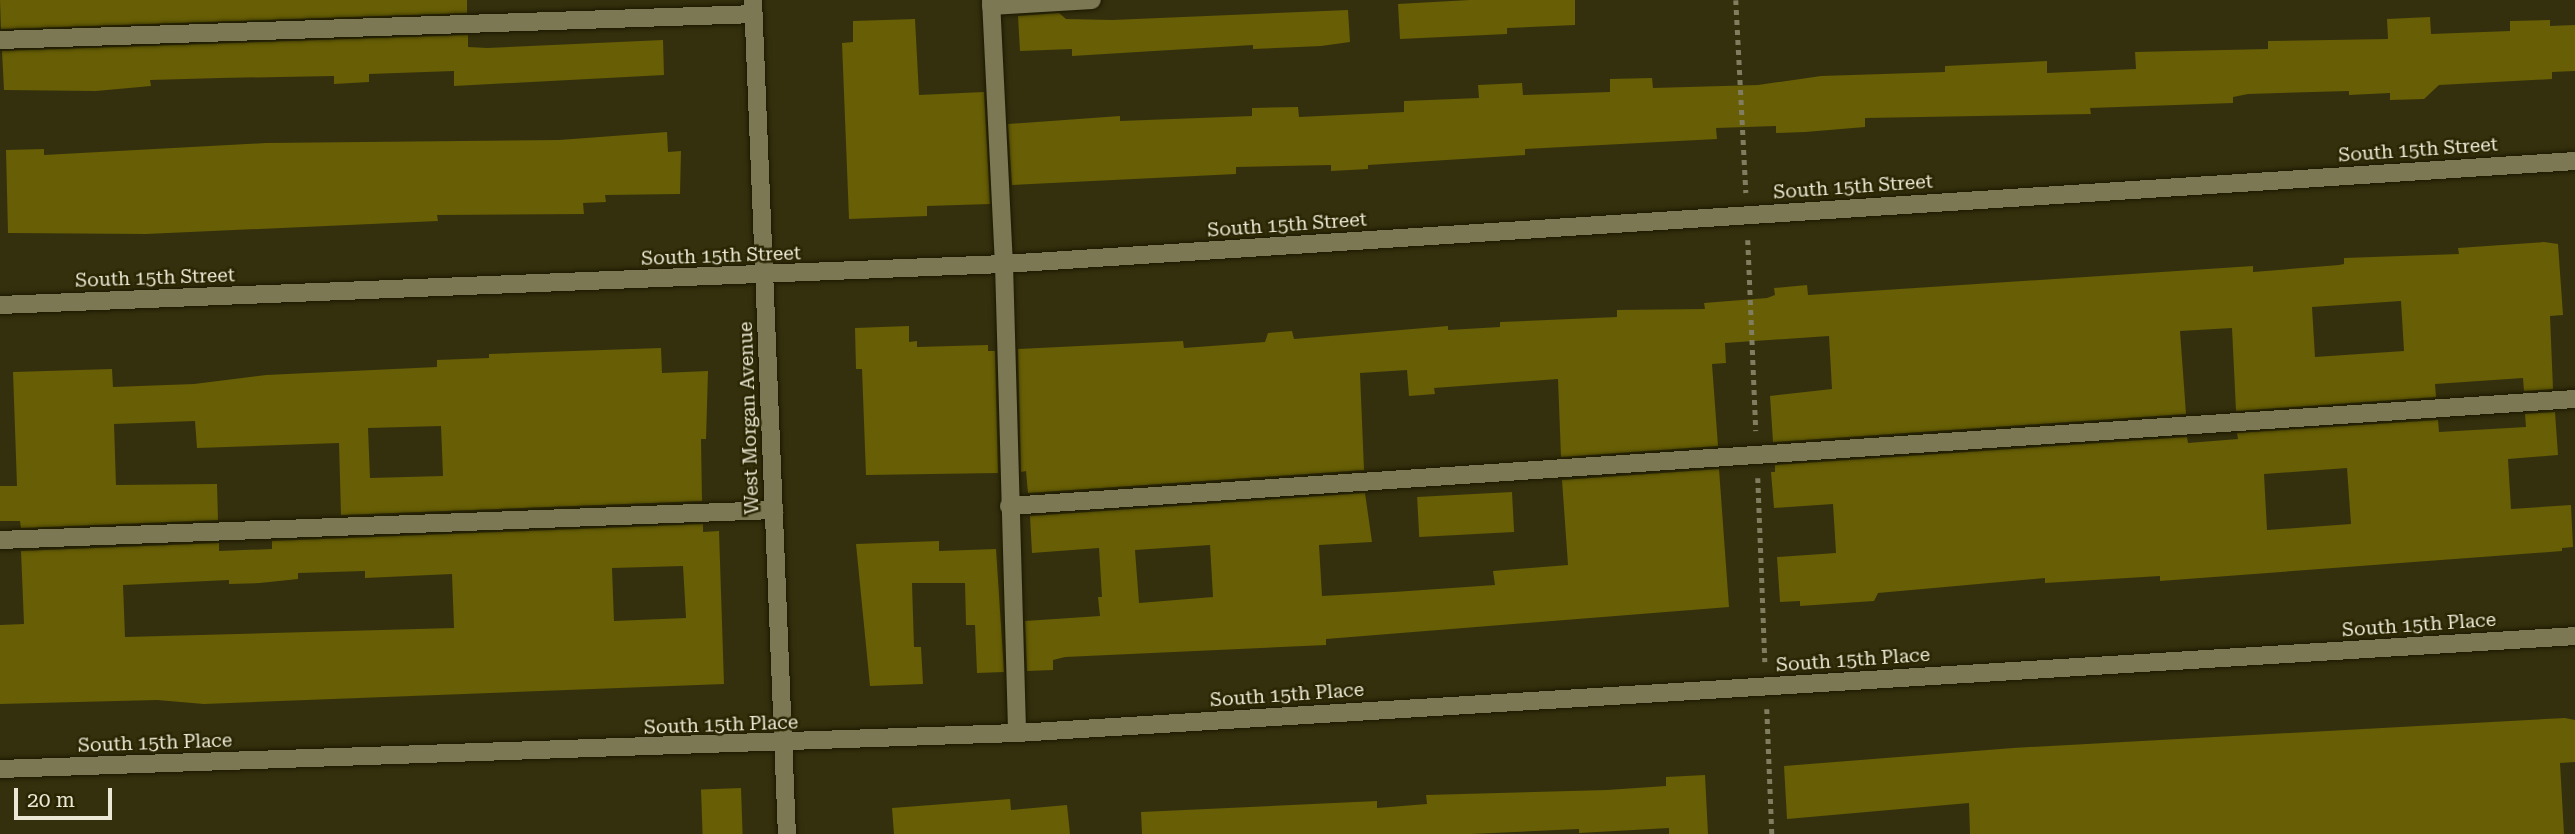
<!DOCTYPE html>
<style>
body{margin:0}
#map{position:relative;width:2575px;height:834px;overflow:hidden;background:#34300d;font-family:"Roboto Serif",serif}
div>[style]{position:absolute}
.building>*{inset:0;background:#675e05;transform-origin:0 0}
.path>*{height:4.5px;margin-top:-2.25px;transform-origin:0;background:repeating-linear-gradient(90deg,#807d60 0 5px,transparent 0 10px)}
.roads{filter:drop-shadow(0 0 2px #1b1801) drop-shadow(0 0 2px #1b1801)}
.minor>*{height:18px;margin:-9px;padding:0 9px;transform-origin:9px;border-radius:9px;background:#7c7854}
span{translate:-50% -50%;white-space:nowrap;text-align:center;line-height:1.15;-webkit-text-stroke:5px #2a2603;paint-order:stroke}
.street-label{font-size:19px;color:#ebe9d5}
.scale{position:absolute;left:14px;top:788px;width:98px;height:32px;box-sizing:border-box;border:4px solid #ebe9d5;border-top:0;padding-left:9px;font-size:21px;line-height:24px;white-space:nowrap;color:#ebe9d5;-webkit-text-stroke:5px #2a2603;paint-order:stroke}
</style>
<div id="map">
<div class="building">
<div style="clip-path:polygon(0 0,467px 0,467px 13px,1px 29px)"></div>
<div style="clip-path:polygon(1470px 0,1575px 0,1575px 25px,1507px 28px,1507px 34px,1400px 39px,1398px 4px)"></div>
<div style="clip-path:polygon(1348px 10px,1350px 42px,1321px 46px,1253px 49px,1253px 45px,1072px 56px,1072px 49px,1020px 51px,1018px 16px,1059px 13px,1066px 19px,1112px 20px)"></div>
<div style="clip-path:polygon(2430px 17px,2431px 34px,2510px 31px,2510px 21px,2550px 20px,2550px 26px,2575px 25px,2575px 71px,2552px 72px,2552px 79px,2439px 85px,2424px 99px,2390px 100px,2390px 93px,2349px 95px,2349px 91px,2248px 94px,2233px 97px,2233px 103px,2090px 108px,2091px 114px,1865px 118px,1865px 127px,1805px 132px,1776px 133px,1776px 126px,1716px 128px,1717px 139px,1525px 149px,1525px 155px,1368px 165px,1368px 169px,1331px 171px,1331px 165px,1236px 167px,1236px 174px,1012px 185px,1008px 124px,1120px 116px,1120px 121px,1252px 116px,1252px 108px,1298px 107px,1299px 117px,1404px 112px,1404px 101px,1479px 98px,1478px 85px,1522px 83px,1523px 95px,1610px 92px,1610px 79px,1652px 78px,1653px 88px,1758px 85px,1821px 76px,1945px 72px,1945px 66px,2047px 61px,2047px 73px,2136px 69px,2135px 52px,2268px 49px,2268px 41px,2388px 39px,2387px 19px)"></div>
<div style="clip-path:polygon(915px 19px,919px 95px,984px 92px,990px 204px,927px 206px,927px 216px,849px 219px,842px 43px,853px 42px,853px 21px)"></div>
<div style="clip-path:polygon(468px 35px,468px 47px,487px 48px,663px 40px,664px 75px,454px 86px,454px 71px,369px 74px,369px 82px,334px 84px,334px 76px,220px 78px,150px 80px,151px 86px,96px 91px,4px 90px,2px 51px)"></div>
<div style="clip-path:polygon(667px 132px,668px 152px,681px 151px,680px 194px,605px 195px,606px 202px,583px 203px,584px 214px,437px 215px,438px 221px,146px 234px,8px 233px,6px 150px,44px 149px,44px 155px,266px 143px,559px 140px)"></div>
<div style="clip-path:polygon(evenodd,2544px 242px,2558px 244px,2563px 315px,2550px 316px,2553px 389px,2524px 391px,2523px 378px,2435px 384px,2436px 397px,2236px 411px,2232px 328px,2180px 331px,2186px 414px,1773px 442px,1770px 396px,1832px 389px,1829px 336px,1725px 343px,1726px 363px,1712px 364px,1718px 446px,1561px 457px,1558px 379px,1434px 388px,1435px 394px,1409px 396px,1407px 370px,1360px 373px,1364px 470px,1028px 493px,1026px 471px,1021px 472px,1018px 349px,1183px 341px,1184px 348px,1265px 342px,1268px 333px,1292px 331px,1294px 339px,1448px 326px,1448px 330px,1500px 327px,1500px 322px,1617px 317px,1617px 310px,1705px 309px,1704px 303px,1767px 298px,1775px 295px,1774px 288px,1807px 285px,1808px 295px,2253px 266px,2253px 272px,2339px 265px,2344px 264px,2344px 258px,2459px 254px,2458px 248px,2544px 242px,2401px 301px,2404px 351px,2315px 357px,2312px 307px,2401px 301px)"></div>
<div style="clip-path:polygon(909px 326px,909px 342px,917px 341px,917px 347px,988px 345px,988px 351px,995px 351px,998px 473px,866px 475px,862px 369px,856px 369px,855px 328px)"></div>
<div style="clip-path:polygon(evenodd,661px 348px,662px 373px,708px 371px,706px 439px,701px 439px,702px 501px,341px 515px,339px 443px,197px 448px,195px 421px,114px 424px,116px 485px,217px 484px,218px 520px,21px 528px,20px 521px,0 521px,0 486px,17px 486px,13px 372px,112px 369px,113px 387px,194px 384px,266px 375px,437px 367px,437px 360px,489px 358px,489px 354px,661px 348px,441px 426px,443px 476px,370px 478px,368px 428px,441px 426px)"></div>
<div style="clip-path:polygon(evenodd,2555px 412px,2558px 455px,2508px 459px,2511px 509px,2571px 505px,2573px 547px,2562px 548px,2562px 551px,2160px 581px,2160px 576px,2045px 583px,2045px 578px,1878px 593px,1874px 601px,1800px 606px,1800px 601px,1780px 602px,1777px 557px,1836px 553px,1833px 504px,1774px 508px,1771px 472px,1775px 472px,1775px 465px,2187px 437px,2188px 443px,2238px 439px,2237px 433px,2438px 420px,2439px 432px,2526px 427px,2525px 414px,2555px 412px,2347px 468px,2351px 524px,2267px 530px,2264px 474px,2347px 468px)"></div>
<div style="clip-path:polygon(evenodd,1719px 469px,1729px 607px,1326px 639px,1326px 645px,1065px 657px,1053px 660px,1053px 670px,1027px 671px,1025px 621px,1100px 616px,1098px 597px,1102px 597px,1099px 548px,1032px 553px,1030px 516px,1365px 493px,1372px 542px,1319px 545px,1322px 596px,1394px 592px,1495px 585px,1493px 571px,1568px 565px,1562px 480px,1719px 469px,1210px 545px,1213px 597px,1139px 603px,1135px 550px,1210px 545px)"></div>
<div style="left:1512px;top:492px;width:40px;height:95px;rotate:87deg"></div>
<div style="clip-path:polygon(evenodd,703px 524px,703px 532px,719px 531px,724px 684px,204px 704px,157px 700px,0 704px,0 625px,24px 624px,21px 551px,219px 543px,219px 551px,272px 549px,272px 541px,703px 524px,683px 566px,686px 618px,614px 621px,612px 568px,683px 566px,703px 524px,365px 571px,365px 578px,452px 574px,454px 628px,125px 637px,123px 585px,229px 580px,229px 584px,260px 583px,298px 579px,298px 573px,365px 571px)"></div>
<div style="clip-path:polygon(939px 541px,939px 551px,996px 549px,1004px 672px,977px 673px,975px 625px,966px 625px,965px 583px,912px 583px,914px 647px,921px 647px,923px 684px,870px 686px,856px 544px)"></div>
<div style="clip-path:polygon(2565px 718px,2575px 720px,2575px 762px,2560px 763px,2564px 834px,1970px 834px,1969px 803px,1787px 819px,1784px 766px,2013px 748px)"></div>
<div style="clip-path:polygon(1705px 775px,1708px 834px,1669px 834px,1669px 828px,1579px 833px,1579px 829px,1471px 834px,1142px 834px,1141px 812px,1377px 801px,1377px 808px,1427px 804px,1426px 795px,1607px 790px,1666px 786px,1666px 777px)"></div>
<div style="left:741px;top:788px;width:46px;height:40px;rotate:88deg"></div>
<div style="clip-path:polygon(1010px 799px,1011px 810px,1067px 805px,1070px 834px,894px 834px,892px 808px)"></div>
</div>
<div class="path">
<div style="left:1736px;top:0;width:193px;rotate:87deg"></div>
<div style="left:1748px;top:240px;width:191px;rotate:87.6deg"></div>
<div style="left:1758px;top:478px;width:184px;rotate:87.8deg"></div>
<div style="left:1767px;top:709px;width:125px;rotate:87.7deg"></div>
</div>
<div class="roads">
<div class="minor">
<div style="left:753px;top:0;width:835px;rotate:87.67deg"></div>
<div style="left:991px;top:0;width:264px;rotate:87.2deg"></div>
<div style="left:1004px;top:264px;width:469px;rotate:88.4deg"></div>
<div style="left:991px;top:6px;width:101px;rotate:-3.4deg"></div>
<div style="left:0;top:40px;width:754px;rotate:-1.97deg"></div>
<div style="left:0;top:305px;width:1005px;rotate:-2.34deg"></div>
<div style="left:1004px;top:264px;width:1574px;rotate:-3.75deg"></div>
<div style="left:1009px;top:506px;width:1570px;rotate:-3.91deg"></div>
<div style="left:0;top:540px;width:775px;rotate:-2.22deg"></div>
<div style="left:0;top:769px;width:1018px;rotate:-2.03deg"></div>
<div style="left:1017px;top:733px;width:1561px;rotate:-3.56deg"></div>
</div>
</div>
<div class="street-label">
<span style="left:2418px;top:150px;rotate:-4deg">South 15th Street</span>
<span style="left:1853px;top:187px;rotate:-4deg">South 15th Street</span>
<span style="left:1287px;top:225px;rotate:-4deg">South 15th Street</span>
<span style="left:721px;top:256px;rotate:-2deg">South 15th Street</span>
<span style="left:155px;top:278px;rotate:-2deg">South 15th Street</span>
<span style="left:749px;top:418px;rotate:-92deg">West Morgan Avenue</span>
<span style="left:2419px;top:625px;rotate:-4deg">South 15th Place</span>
<span style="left:1853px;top:660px;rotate:-4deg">South 15th Place</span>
<span style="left:1287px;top:695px;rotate:-4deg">South 15th Place</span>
<span style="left:721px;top:725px;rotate:-2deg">South 15th Place</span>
<span style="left:155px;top:743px;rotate:-2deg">South 15th Place</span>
</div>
<div class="scale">20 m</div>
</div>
